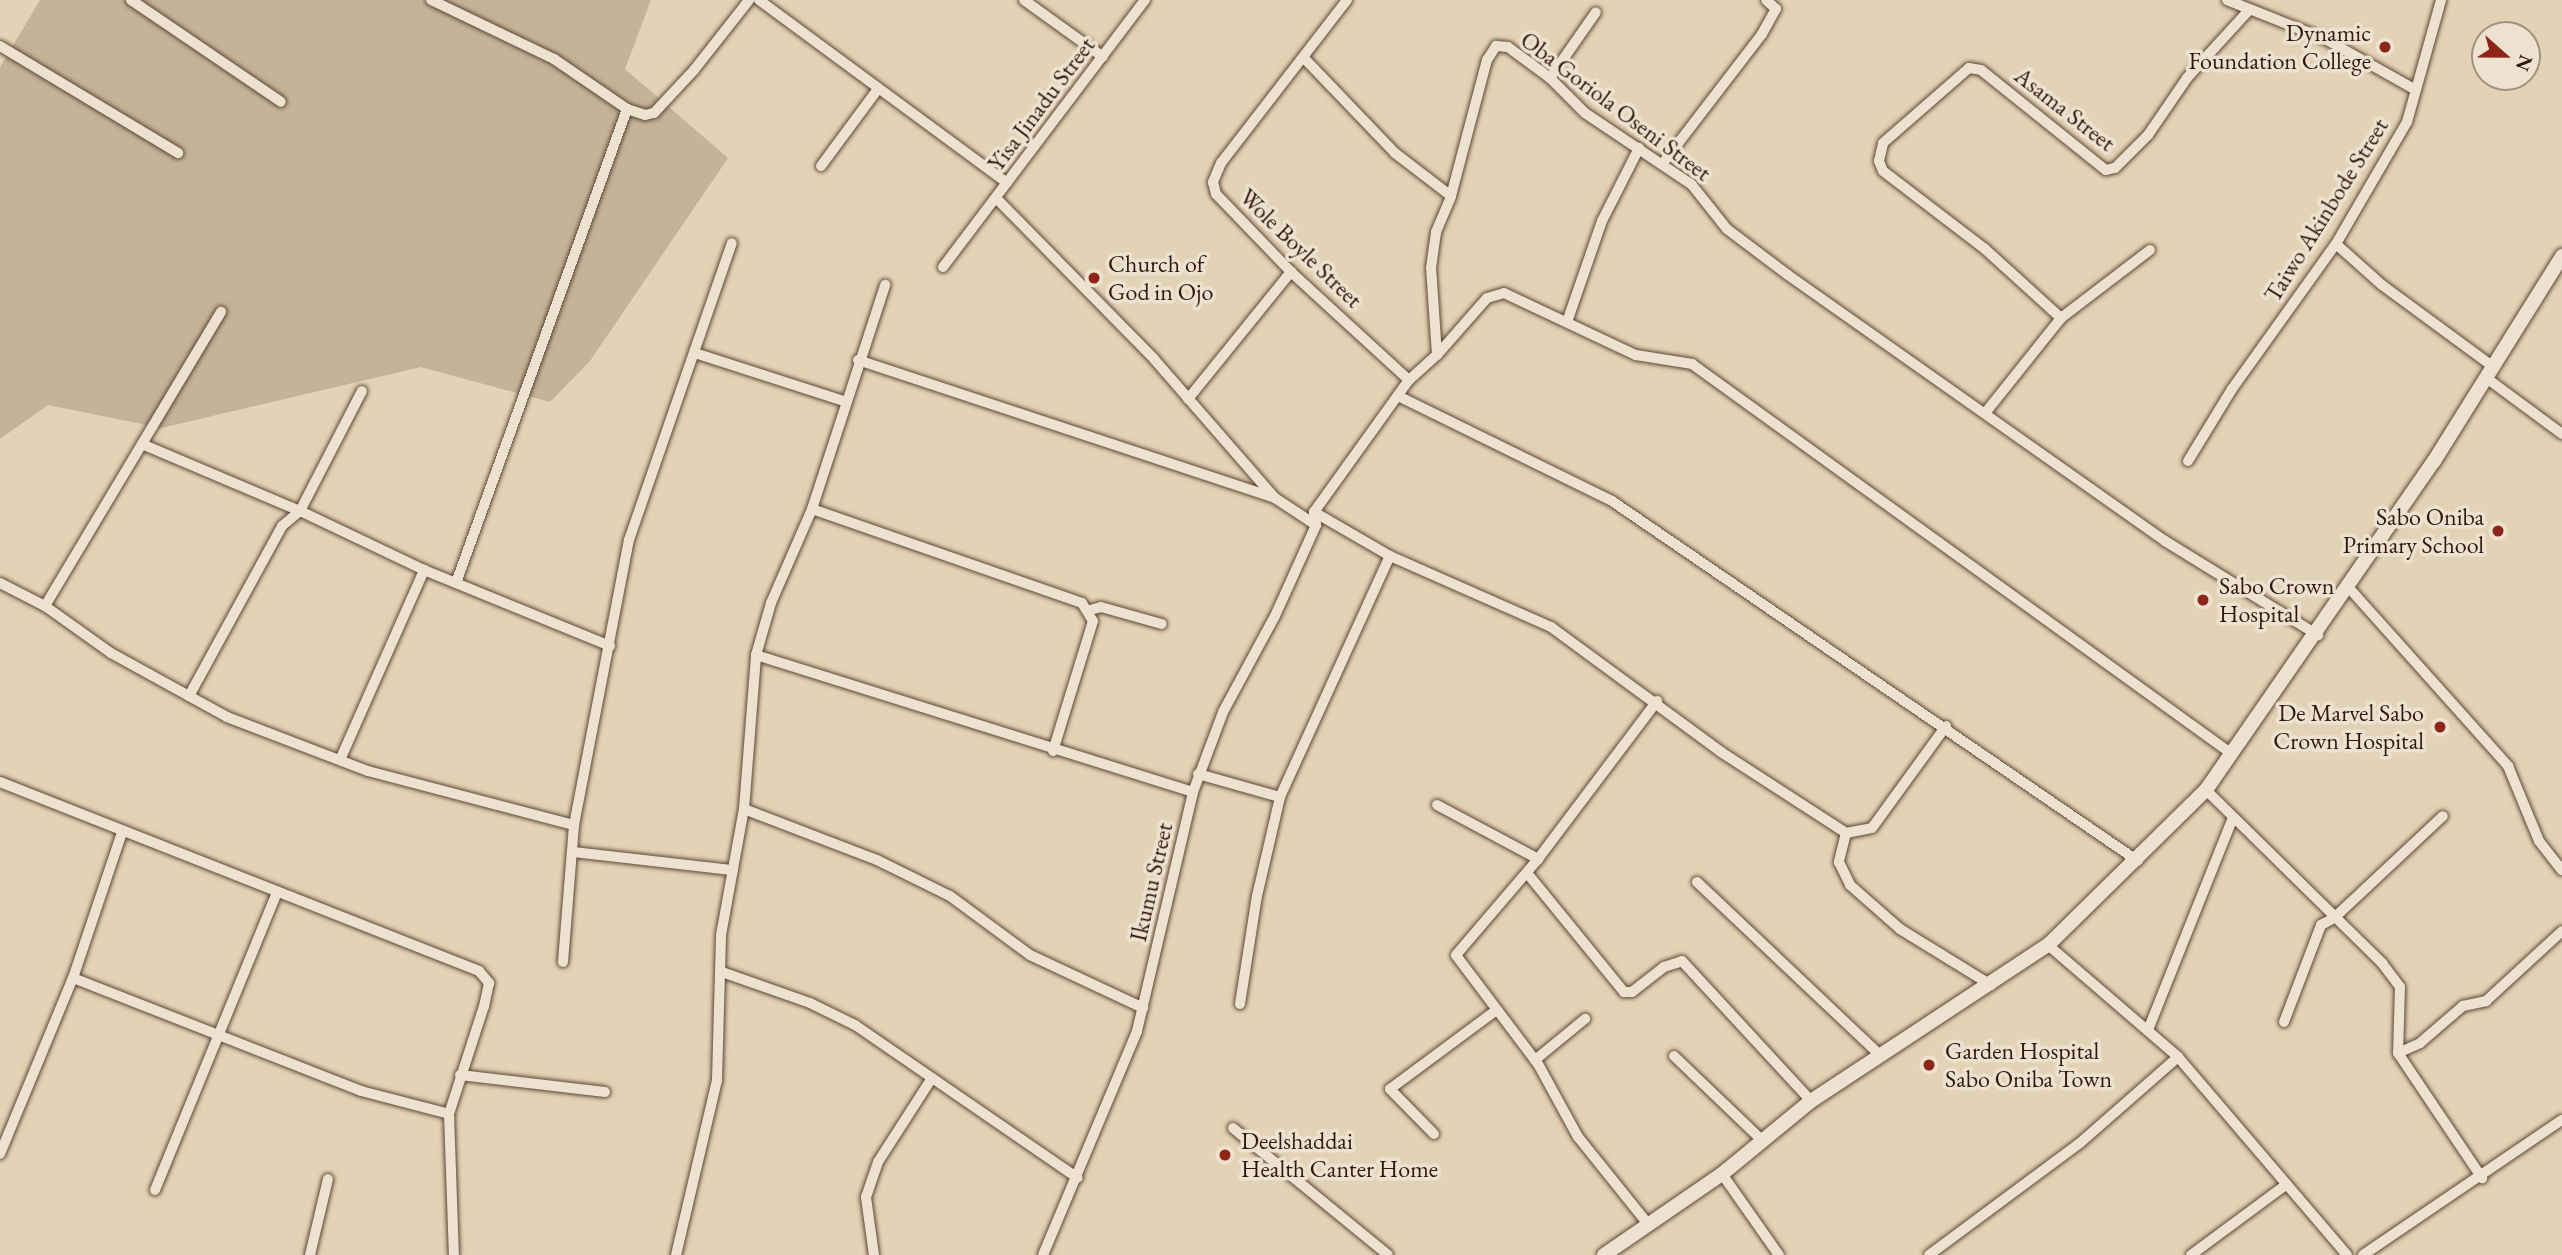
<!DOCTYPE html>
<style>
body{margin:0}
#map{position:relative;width:2562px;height:1255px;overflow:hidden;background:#e3d3b6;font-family:"EB Garamond",serif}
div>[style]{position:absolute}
.green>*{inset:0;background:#c5b399}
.roads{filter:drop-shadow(0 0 2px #5e4735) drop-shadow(0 0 2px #5e4735)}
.minor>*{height:10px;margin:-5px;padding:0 5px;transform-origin:5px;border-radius:5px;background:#ede2d0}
.secondary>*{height:14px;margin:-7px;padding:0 7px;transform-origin:7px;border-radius:7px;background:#ede2d0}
.dots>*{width:19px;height:19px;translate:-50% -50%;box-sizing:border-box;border:4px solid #ede2d0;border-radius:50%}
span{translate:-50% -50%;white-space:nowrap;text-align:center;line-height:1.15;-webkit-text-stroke:7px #ede2d0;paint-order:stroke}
.poi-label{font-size:24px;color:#31180a}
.right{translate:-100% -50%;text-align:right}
.left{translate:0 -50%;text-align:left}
.street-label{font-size:24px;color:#31180a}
.north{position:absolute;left:2471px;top:21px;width:70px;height:70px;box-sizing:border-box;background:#ede2d0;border:2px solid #a29181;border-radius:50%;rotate:111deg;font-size:19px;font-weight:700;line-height:28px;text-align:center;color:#31180a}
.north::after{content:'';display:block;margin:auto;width:24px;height:32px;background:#8f2418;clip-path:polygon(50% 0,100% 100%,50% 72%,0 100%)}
</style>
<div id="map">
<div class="green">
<div style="clip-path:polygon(40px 0,651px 0,625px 69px,728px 158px,590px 361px,550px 402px,421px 367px,161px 428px,48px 405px,0 439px,0 67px)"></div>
</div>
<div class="roads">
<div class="minor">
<div style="left:131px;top:0;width:181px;rotate:34.2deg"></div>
<div style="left:431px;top:0;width:136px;rotate:25.6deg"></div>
<div style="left:554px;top:59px;width:88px;rotate:34.4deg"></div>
<div style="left:627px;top:109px;width:19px;rotate:18deg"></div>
<div style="left:645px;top:115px;width:9px;rotate:-13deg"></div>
<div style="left:654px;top:113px;width:59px;rotate:-47.1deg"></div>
<div style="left:694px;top:70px;width:89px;rotate:-51.8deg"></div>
<div style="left:759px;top:0;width:308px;rotate:36.4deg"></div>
<div style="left:1024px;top:0;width:97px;rotate:35.8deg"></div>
<div style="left:1347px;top:0;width:206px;rotate:127.7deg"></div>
<div style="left:1221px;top:163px;width:21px;rotate:113deg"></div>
<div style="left:1213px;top:182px;width:12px;rotate:76deg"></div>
<div style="left:1216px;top:194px;width:108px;rotate:46.1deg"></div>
<div style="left:1291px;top:272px;width:160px;rotate:42.5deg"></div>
<div style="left:2227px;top:0;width:105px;rotate:21.7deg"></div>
<div style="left:2325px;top:39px;width:104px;rotate:29.3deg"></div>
<div style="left:0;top:46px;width:208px;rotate:31deg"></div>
<div style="left:1550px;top:78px;width:80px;rotate:-55.1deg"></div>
<div style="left:1663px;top:163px;width:163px;rotate:-52.5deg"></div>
<div style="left:1762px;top:34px;width:29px;rotate:-61deg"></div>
<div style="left:1776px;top:9px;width:13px;rotate:-138deg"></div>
<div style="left:821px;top:166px;width:96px;rotate:-53.5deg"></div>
<div style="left:1451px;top:196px;width:141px;rotate:-75.2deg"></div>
<div style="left:1487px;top:60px;width:17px;rotate:-57deg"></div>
<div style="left:1496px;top:46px;width:12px;rotate:5deg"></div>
<div style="left:1508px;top:47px;width:52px;rotate:36.4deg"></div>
<div style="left:1550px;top:78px;width:49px;rotate:45deg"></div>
<div style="left:1585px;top:113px;width:129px;rotate:33.9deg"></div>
<div style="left:1692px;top:185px;width:56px;rotate:51.5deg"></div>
<div style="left:1727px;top:229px;width:76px;rotate:37deg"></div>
<div style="left:1788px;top:275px;width:461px;rotate:35.2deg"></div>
<div style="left:2165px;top:541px;width:180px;rotate:31.6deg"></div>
<div style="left:997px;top:199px;width:224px;rotate:45.5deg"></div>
<div style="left:1154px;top:359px;width:184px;rotate:49deg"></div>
<div style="left:1275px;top:498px;width:49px;rotate:33.4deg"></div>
<div style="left:2336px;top:244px;width:62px;rotate:41.7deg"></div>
<div style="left:2382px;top:285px;width:135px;rotate:36.3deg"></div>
<div style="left:943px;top:267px;width:335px;rotate:-52.9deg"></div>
<div style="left:2061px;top:318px;width:103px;rotate:-137.8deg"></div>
<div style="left:1985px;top:249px;width:128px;rotate:-142.6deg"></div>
<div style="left:1883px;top:171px;width:11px;rotate:-112deg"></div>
<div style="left:1879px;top:161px;width:18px;rotate:-77deg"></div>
<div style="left:1883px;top:143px;width:114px;rotate:-41.1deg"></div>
<div style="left:1969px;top:68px;width:12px;rotate:9deg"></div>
<div style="left:1981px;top:70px;width:160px;rotate:38.7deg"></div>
<div style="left:2106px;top:170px;width:9px;rotate:-13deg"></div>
<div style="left:2115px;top:168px;width:47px;rotate:-45deg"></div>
<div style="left:2148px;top:135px;width:69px;rotate:-55.6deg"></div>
<div style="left:2187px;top:78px;width:92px;rotate:-47.6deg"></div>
<div style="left:1567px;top:322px;width:107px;rotate:-70.9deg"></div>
<div style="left:1602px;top:221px;width:82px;rotate:-63.1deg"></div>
<div style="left:695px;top:353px;width:157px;rotate:17.9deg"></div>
<div style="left:1437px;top:355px;width:76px;rotate:-48.7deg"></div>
<div style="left:1487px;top:298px;width:18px;rotate:-16deg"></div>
<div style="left:1504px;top:293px;width:146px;rotate:25.2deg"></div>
<div style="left:1636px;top:355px;width:57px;rotate:9.1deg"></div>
<div style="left:1692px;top:364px;width:666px;rotate:35.84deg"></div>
<div style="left:858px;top:360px;width:437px;rotate:18.3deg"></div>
<div style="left:2485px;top:377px;width:96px;rotate:36.5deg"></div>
<div style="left:1398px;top:396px;width:238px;rotate:26.1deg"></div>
<div style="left:1612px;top:501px;width:637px;rotate:34.39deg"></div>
<div style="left:1188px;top:399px;width:164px;rotate:-51deg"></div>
<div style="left:1986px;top:412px;width:120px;rotate:-51.4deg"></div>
<div style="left:2061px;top:318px;width:112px;rotate:-37.4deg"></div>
<div style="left:142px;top:444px;width:172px;rotate:23deg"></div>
<div style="left:300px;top:511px;width:137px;rotate:25.4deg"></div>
<div style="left:2188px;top:461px;width:84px;rotate:-58.6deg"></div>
<div style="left:2232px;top:389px;width:178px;rotate:-54.4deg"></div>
<div style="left:2336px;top:244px;width:141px;rotate:-59.8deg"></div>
<div style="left:2407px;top:122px;width:127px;rotate:-74.4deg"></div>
<div style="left:812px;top:509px;width:286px;rotate:19.2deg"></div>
<div style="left:1082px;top:603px;width:21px;rotate:59deg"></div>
<div style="left:1093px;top:621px;width:136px;rotate:107.1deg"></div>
<div style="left:1390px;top:556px;width:176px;rotate:23.8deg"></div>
<div style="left:1551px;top:627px;width:211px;rotate:36.3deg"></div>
<div style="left:1721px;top:752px;width:149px;rotate:32.9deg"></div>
<div style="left:1846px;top:833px;width:26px;rotate:-11deg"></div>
<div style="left:1872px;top:828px;width:126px;rotate:-54deg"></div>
<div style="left:0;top:583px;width:51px;rotate:27.1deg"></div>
<div style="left:45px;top:606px;width:81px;rotate:35.5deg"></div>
<div style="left:111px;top:653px;width:132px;rotate:28.9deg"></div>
<div style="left:227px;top:717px;width:151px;rotate:21deg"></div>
<div style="left:368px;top:771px;width:213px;rotate:14.7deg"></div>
<div style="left:456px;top:583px;width:504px;rotate:-70.16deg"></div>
<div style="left:2349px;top:588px;width:239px;rotate:48.2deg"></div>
<div style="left:2508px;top:766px;width:81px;rotate:67.5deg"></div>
<div style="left:2539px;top:841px;width:37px;rotate:52deg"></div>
<div style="left:45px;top:606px;width:343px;rotate:-59.1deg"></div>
<div style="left:1090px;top:610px;width:11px;rotate:-15deg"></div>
<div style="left:1101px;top:607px;width:63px;rotate:15.6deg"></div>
<div style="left:756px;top:655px;width:458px;rotate:17.4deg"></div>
<div style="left:189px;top:696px;width:194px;rotate:-61.3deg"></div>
<div style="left:282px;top:526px;width:23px;rotate:-40deg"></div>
<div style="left:300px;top:511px;width:135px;rotate:-62.7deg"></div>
<div style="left:340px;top:760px;width:208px;rotate:-66.1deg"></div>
<div style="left:424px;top:570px;width:201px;rotate:22.2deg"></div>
<div style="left:1198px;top:774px;width:85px;rotate:15.7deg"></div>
<div style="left:0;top:782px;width:515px;rotate:21.53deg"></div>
<div style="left:479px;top:971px;width:16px;rotate:50deg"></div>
<div style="left:489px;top:983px;width:24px;rotate:102deg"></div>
<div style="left:484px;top:1006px;width:114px;rotate:108deg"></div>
<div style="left:449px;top:1114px;width:141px;rotate:88deg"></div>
<div style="left:2206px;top:790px;width:247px;rotate:44.5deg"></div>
<div style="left:2382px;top:963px;width:30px;rotate:53deg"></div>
<div style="left:2400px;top:987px;width:66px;rotate:91.7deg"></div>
<div style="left:2398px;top:1053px;width:151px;rotate:56.1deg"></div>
<div style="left:1437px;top:805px;width:115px;rotate:28.1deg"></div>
<div style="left:744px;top:809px;width:142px;rotate:21deg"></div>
<div style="left:877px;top:860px;width:81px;rotate:26.3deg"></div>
<div style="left:950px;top:896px;width:99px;rotate:36.4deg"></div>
<div style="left:1030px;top:955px;width:125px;rotate:25.1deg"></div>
<div style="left:1846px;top:833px;width:30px;rotate:104deg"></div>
<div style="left:1839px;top:862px;width:25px;rotate:64deg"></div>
<div style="left:1850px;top:885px;width:67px;rotate:41.3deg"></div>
<div style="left:1900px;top:929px;width:107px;rotate:31.6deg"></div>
<div style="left:574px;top:852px;width:160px;rotate:6.5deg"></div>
<div style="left:1527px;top:873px;width:154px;rotate:50.8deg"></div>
<div style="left:1624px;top:992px;width:8px"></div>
<div style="left:1632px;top:992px;width:41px;rotate:-38deg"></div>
<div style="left:1664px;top:967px;width:19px;rotate:-18deg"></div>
<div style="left:1682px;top:961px;width:190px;rotate:47.3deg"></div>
<div style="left:1697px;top:882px;width:252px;rotate:43.4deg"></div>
<div style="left:2048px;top:945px;width:172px;rotate:40.7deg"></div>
<div style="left:2178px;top:1057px;width:260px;rotate:49.5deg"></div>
<div style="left:563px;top:962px;width:137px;rotate:-85.4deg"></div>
<div style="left:574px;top:825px;width:290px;rotate:-79.1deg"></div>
<div style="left:629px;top:540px;width:314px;rotate:-70.9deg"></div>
<div style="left:722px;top:972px;width:93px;rotate:19.4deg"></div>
<div style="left:810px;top:1003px;width:50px;rotate:26.1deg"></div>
<div style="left:855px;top:1025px;width:270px;rotate:34.5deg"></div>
<div style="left:73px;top:978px;width:309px;rotate:21.4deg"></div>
<div style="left:361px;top:1091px;width:91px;rotate:14.6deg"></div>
<div style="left:1240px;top:1004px;width:109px;rotate:-81.1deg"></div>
<div style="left:1257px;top:896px;width:102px;rotate:-76.9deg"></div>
<div style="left:1280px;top:797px;width:265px;rotate:-65.5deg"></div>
<div style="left:1390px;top:556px;width:88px;rotate:-149.9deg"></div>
<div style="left:2284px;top:1022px;width:104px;rotate:-69.1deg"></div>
<div style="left:2321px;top:925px;width:15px;rotate:-28deg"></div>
<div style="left:2334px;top:918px;width:149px;rotate:-43.1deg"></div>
<div style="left:2148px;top:1030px;width:228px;rotate:-68.2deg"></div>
<div style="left:2398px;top:1053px;width:24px;rotate:-24deg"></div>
<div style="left:2420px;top:1043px;width:57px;rotate:-40.7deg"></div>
<div style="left:2463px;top:1006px;width:24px;rotate:-12deg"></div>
<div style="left:2486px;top:1001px;width:103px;rotate:-42.6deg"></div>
<div style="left:1674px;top:1056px;width:122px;rotate:43.7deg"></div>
<div style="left:1535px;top:1060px;width:65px;rotate:-39.4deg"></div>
<div style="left:460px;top:1075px;width:146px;rotate:6.7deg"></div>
<div style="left:1233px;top:1128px;width:200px;rotate:39.3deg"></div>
<div style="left:1434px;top:1134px;width:63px;rotate:-134.4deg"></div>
<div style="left:1390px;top:1089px;width:131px;rotate:-36.6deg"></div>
<div style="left:0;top:1154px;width:191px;rotate:-67.5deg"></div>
<div style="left:73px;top:978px;width:154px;rotate:-71.4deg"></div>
<div style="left:1722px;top:1174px;width:99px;rotate:54.9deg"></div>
<div style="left:155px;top:1190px;width:322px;rotate:-67.7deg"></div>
<div style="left:1648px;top:1224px;width:112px;rotate:-128.8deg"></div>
<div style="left:1578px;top:1137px;width:83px;rotate:-118.7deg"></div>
<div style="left:1538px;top:1064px;width:136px;rotate:-127deg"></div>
<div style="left:1456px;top:955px;width:126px;rotate:-49.5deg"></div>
<div style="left:1538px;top:859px;width:198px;rotate:-53deg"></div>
<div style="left:310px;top:1255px;width:78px;rotate:-76.7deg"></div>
<div style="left:676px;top:1255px;width:180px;rotate:-76.8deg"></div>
<div style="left:717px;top:1080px;width:145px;rotate:-88.4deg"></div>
<div style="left:721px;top:935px;width:128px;rotate:-79.7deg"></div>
<div style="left:744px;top:809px;width:154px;rotate:-85.5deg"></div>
<div style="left:756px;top:655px;width:54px;rotate:-73.9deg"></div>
<div style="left:771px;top:603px;width:103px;rotate:-66.4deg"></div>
<div style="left:812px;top:509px;width:236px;rotate:-71.9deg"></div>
<div style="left:874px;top:1255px;width:59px;rotate:-97.9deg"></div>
<div style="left:866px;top:1197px;width:37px;rotate:-71deg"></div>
<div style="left:878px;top:1162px;width:100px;rotate:-57.3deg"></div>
<div style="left:1043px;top:1255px;width:243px;rotate:-67.2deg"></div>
<div style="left:1137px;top:1031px;width:245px;rotate:-76.8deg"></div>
<div style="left:1193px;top:792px;width:85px;rotate:-69.4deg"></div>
<div style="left:1223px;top:712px;width:109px;rotate:-61.6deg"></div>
<div style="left:1275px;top:616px;width:100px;rotate:-65.7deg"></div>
<div style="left:1316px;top:525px;width:13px;rotate:-99deg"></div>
<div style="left:1314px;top:512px;width:163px;rotate:-54.3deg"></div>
<div style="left:1409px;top:380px;width:38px;rotate:-42deg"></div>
<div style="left:1437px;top:355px;width:87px;rotate:-93.9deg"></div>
<div style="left:1431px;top:268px;width:36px;rotate:-82deg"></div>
<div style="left:1436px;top:232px;width:39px;rotate:-67deg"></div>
<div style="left:1451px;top:196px;width:71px;rotate:-142.5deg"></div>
<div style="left:1395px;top:153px;width:130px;rotate:-133.8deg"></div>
<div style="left:1929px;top:1255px;width:188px;rotate:-36.6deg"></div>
<div style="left:2080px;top:1143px;width:130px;rotate:-41.3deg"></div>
<div style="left:2191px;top:1255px;width:119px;rotate:-36.5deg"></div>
<div style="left:2363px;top:1255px;width:240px;rotate:-34.2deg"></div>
</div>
<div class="secondary">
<div style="left:1604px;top:1255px;width:143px;rotate:-34.5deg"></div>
<div style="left:1722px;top:1174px;width:115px;rotate:-39.4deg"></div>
<div style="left:1811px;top:1101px;width:284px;rotate:-33.4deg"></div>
<div style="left:2048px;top:945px;width:221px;rotate:-44.5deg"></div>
<div style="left:2206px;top:790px;width:400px;rotate:-55.3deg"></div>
<div style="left:2434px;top:461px;width:242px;rotate:-58deg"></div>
</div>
</div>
<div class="dots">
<div style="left:2385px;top:47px;background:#8f2418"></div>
<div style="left:1094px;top:278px;background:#8f2418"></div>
<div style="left:2498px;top:531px;background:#8f2418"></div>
<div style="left:2203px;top:600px;background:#8f2418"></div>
<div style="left:2440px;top:727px;background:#8f2418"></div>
<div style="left:1929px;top:1065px;background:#8f2418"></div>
<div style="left:1225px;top:1155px;background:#8f2418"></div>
</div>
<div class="poi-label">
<span class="right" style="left:2371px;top:47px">Dynamic<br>Foundation College</span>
<span class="left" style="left:1108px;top:278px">Church of<br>God in Ojo</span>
<span class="right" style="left:2484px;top:531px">Sabo Oniba<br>Primary School</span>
<span class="left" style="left:2219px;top:600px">Sabo Crown<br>Hospital</span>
<span class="right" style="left:2424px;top:727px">De Marvel Sabo<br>Crown Hospital</span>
<span class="left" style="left:1945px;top:1065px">Garden Hospital<br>Sabo Oniba Town</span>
<span class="left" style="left:1241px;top:1155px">Deelshaddai<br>Health Canter Home</span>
</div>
<div class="street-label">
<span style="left:1041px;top:104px;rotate:-53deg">Yisa Jinadu Street</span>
<span style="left:1616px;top:106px;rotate:37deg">Oba Goriola Oseni Street</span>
<span style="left:2065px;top:109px;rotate:38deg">Asama Street</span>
<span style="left:2326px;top:210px;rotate:-58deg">Taiwo Akinbode Street</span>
<span style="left:1301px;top:248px;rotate:44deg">Wole Boyle Street</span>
<span style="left:1151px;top:882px;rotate:-77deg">Ikumu Street</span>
</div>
<div class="north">N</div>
</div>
